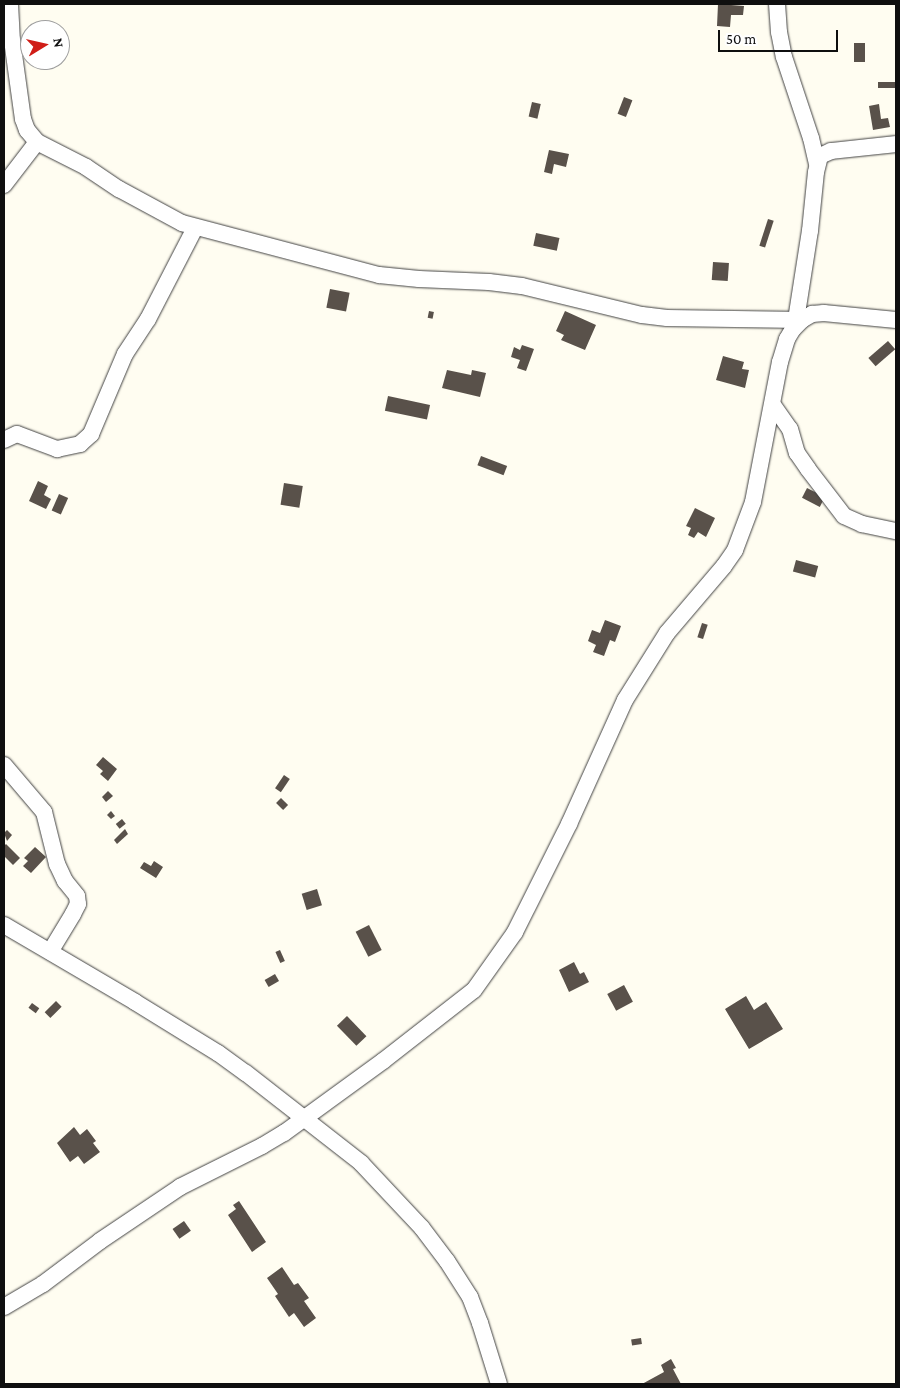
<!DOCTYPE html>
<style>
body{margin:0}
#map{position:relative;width:900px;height:1388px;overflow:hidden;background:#fffdf1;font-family:"Crimson Pro",serif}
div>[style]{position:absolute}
.building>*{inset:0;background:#59514a;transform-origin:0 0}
.roads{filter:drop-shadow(0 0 1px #424242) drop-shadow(0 0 1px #424242)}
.street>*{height:16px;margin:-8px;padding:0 8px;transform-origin:8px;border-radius:8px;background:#fff}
span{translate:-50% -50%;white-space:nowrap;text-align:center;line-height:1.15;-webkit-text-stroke:5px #fff;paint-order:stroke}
.frame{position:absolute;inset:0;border:5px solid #0f0f0f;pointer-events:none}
.north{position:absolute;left:20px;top:20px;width:50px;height:50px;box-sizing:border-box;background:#fff;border:1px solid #9f9f9f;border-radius:50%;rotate:81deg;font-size:14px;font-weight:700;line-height:20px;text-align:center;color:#0f0f0f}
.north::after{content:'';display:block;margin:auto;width:18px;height:22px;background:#d01d17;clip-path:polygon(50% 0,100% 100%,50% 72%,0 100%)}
.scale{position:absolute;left:718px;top:30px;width:120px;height:22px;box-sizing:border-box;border:2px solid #0f0f0f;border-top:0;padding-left:6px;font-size:15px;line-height:18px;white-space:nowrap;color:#0f0f0f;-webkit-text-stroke:4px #fff;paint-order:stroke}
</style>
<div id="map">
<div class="building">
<div style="clip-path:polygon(718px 4px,744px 6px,743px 15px,731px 15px,730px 27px,717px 26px)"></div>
<div style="left:854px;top:43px;width:11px;height:19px"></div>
<div style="left:896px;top:82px;width:6px;height:18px;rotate:90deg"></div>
<div style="left:624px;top:97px;width:9px;height:18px;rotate:21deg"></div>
<div style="left:532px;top:102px;width:9px;height:15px;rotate:13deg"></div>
<div style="clip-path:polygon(879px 104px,881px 119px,888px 118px,890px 127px,873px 130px,869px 106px)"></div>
<div style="clip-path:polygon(549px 150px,569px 154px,566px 167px,554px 164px,552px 174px,544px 172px)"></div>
<div style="left:768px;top:219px;width:6px;height:28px;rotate:18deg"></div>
<div style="left:536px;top:233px;width:24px;height:13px;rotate:12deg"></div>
<div style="left:713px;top:262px;width:16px;height:18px;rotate:4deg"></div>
<div style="left:330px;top:289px;width:20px;height:19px;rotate:11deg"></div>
<div style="left:429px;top:311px;width:5px;height:7px;rotate:11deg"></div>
<div style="clip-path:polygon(565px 311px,596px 325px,585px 350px,561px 340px,564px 335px,556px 331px)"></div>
<div style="left:888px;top:341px;width:11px;height:26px;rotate:49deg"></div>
<div style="clip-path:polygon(522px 345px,534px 349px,526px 371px,517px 368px,520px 360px,511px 357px,514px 347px,520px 350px)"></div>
<div style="clip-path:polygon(723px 356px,744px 362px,742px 369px,749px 370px,745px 388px,716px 380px)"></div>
<div style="clip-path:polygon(447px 370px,471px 375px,472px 370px,486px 373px,480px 397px,442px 388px)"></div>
<div style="left:388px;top:396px;width:43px;height:15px;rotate:12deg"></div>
<div style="left:481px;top:456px;width:28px;height:10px;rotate:21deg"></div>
<div style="clip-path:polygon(38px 481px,48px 486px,44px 495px,51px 499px,46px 509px,29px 501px)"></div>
<div style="left:284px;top:483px;width:19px;height:22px;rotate:9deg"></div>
<div style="left:807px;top:488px;width:20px;height:11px;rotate:27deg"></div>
<div style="left:59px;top:494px;width:10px;height:18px;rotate:24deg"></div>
<div style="clip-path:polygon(695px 508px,715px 518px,706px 537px,698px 532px,694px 538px,688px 535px,691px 528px,686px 526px)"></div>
<div style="left:796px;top:560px;width:23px;height:12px;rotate:15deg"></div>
<div style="clip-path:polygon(605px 620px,621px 626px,615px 642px,610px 640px,604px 656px,593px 652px,596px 645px,588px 641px,592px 630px,600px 633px)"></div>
<div style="left:702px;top:623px;width:6px;height:15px;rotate:18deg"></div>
<div style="clip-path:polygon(103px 757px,117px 769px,108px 781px,100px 774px,103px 771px,96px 765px)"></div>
<div style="left:284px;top:775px;width:7px;height:16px;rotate:34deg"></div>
<div style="clip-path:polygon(108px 791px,113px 796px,106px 802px,102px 797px)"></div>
<div style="left:281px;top:798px;width:10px;height:7px;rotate:45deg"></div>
<div style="clip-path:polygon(111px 811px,115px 816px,111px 819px,107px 815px)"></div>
<div style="left:122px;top:819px;width:6px;height:8px;rotate:51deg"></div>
<div style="clip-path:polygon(125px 829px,128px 834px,117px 844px,114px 840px)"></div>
<div style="clip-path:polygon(7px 830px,12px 835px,7px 841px,4px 833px)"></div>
<div style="clip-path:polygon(6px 844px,20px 858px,13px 865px,4px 856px,4px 846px)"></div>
<div style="clip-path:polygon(35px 847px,46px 857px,31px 873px,23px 866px,28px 861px,24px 858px)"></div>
<div style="clip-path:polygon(154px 861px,163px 867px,156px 878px,140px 868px,144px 862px,151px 866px)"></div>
<div style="left:317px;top:889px;width:17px;height:16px;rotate:73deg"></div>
<div style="left:369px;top:925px;width:28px;height:15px;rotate:63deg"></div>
<div style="left:280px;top:950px;width:12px;height:5px;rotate:66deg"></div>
<div style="clip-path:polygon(574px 962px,580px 974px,584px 972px,589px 982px,569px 992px,559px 970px)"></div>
<div style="left:275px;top:974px;width:8px;height:12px;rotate:60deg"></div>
<div style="left:624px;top:985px;width:19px;height:19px;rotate:62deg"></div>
<div style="clip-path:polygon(746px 996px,754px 1010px,766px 1002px,783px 1029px,749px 1049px,725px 1009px)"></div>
<div style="left:56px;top:1001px;width:8px;height:16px;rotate:45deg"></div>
<div style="left:32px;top:1003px;width:9px;height:6px;rotate:36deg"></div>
<div style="left:347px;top:1016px;width:28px;height:14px;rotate:46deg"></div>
<div style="clip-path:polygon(74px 1127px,80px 1135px,87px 1129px,96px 1141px,93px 1143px,100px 1152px,84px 1164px,78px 1156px,70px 1162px,57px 1143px)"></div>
<div style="clip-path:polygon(239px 1201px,266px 1242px,252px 1252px,228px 1215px,236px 1209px,233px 1205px)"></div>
<div style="left:184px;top:1221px;width:12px;height:14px;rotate:55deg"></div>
<div style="clip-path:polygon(282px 1267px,294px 1285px,298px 1283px,309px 1298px,304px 1301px,316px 1318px,304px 1327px,294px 1313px,289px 1317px,275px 1296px,278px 1294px,267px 1278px)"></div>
<div style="left:641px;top:1338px;width:6px;height:10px;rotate:81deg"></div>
<div style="clip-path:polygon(671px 1359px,676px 1368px,673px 1369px,681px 1384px,642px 1384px,664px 1372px,661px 1365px)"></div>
</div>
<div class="roads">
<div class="street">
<div style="left:10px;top:4px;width:36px;rotate:87deg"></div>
<div style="left:12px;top:40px;width:80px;rotate:82.1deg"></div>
<div style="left:23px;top:119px;width:12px;rotate:70deg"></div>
<div style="left:27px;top:130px;width:16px;rotate:50deg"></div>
<div style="left:37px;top:142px;width:55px;rotate:27deg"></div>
<div style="left:86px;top:167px;width:40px;rotate:34deg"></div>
<div style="left:119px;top:189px;width:72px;rotate:28.4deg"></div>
<div style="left:182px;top:223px;width:204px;rotate:14.8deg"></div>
<div style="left:379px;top:275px;width:40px;rotate:5.7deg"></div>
<div style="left:419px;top:279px;width:70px;rotate:2.5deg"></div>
<div style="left:489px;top:282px;width:33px;rotate:7deg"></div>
<div style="left:522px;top:286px;width:123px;rotate:13.6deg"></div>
<div style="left:642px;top:315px;width:25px;rotate:7deg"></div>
<div style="left:667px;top:318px;width:135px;rotate:0.8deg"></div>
<div style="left:777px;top:4px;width:28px;rotate:86deg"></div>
<div style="left:779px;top:32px;width:25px;rotate:79deg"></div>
<div style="left:784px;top:57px;width:85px;rotate:71.6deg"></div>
<div style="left:811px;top:138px;width:27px;rotate:77deg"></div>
<div style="left:4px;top:185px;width:54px;rotate:-52.5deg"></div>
<div style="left:796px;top:320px;width:90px;rotate:-81.1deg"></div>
<div style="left:810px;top:231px;width:59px;rotate:-84.2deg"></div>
<div style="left:816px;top:172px;width:16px;rotate:-76deg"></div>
<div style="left:820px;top:156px;width:12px;rotate:-24deg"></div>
<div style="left:831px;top:151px;width:65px;rotate:-6.1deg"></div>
<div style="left:773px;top:405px;width:29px;rotate:55deg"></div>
<div style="left:790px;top:429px;width:25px;rotate:74deg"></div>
<div style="left:797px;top:453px;width:19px;rotate:55deg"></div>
<div style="left:808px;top:469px;width:59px;rotate:52.5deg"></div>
<div style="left:844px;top:516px;width:20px;rotate:24deg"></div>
<div style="left:862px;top:524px;width:35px;rotate:12deg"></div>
<div style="left:4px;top:440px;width:14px;rotate:-25deg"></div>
<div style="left:17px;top:434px;width:43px;rotate:20.6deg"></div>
<div style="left:57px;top:449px;width:24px;rotate:-12deg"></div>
<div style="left:80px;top:444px;width:15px;rotate:-42deg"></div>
<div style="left:91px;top:434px;width:87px;rotate:-67deg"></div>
<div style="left:125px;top:354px;width:42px;rotate:-56.7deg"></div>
<div style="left:148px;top:319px;width:102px;rotate:-62.7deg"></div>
<div style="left:4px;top:765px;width:62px;rotate:49.6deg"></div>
<div style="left:44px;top:812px;width:54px;rotate:76deg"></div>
<div style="left:57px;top:864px;width:19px;rotate:65deg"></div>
<div style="left:65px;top:881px;width:19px;rotate:51deg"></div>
<div style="left:77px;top:896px;width:8px;rotate:83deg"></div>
<div style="left:78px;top:904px;width:11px;rotate:117deg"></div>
<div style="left:73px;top:914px;width:44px;rotate:121.2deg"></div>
<div style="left:4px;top:925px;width:152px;rotate:30.4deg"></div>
<div style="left:135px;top:1002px;width:97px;rotate:31.6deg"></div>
<div style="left:218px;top:1053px;width:34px;rotate:36deg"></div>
<div style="left:246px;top:1073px;width:146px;rotate:38deg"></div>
<div style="left:361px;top:1163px;width:89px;rotate:46.8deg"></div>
<div style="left:422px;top:1228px;width:41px;rotate:52.9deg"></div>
<div style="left:447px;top:1261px;width:43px;rotate:57.4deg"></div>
<div style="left:470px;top:1297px;width:28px;rotate:69deg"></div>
<div style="left:480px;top:1323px;width:64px;rotate:72.7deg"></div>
<div style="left:4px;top:1307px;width:45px;rotate:-30.5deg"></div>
<div style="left:43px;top:1284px;width:71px;rotate:-37deg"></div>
<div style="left:100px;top:1241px;width:97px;rotate:-34deg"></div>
<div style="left:180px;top:1187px;width:92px;rotate:-26.6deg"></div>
<div style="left:262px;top:1146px;width:26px;rotate:-31deg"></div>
<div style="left:284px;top:1133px;width:122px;rotate:-36deg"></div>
<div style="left:383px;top:1061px;width:115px;rotate:-38deg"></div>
<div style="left:474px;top:990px;width:71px;rotate:-54.7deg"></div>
<div style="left:515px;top:932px;width:121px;rotate:-63.4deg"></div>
<div style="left:569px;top:824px;width:136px;rotate:-65.7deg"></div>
<div style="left:625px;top:700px;width:79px;rotate:-57.9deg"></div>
<div style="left:667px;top:633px;width:88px;rotate:-49.6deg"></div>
<div style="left:724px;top:566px;width:19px;rotate:-55deg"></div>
<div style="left:735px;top:550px;width:51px;rotate:-69.4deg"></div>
<div style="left:753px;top:502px;width:143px;rotate:-79.1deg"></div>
<div style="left:780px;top:362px;width:24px;rotate:-73deg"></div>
<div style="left:787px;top:339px;width:12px;rotate:-59deg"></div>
<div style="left:793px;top:329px;width:13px;rotate:-45deg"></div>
<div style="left:802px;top:320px;width:12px;rotate:-31deg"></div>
<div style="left:812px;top:314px;width:12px;rotate:-5deg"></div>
<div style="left:824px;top:313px;width:72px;rotate:5.6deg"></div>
</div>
</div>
<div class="frame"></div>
<div class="north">N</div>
<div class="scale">50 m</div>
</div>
